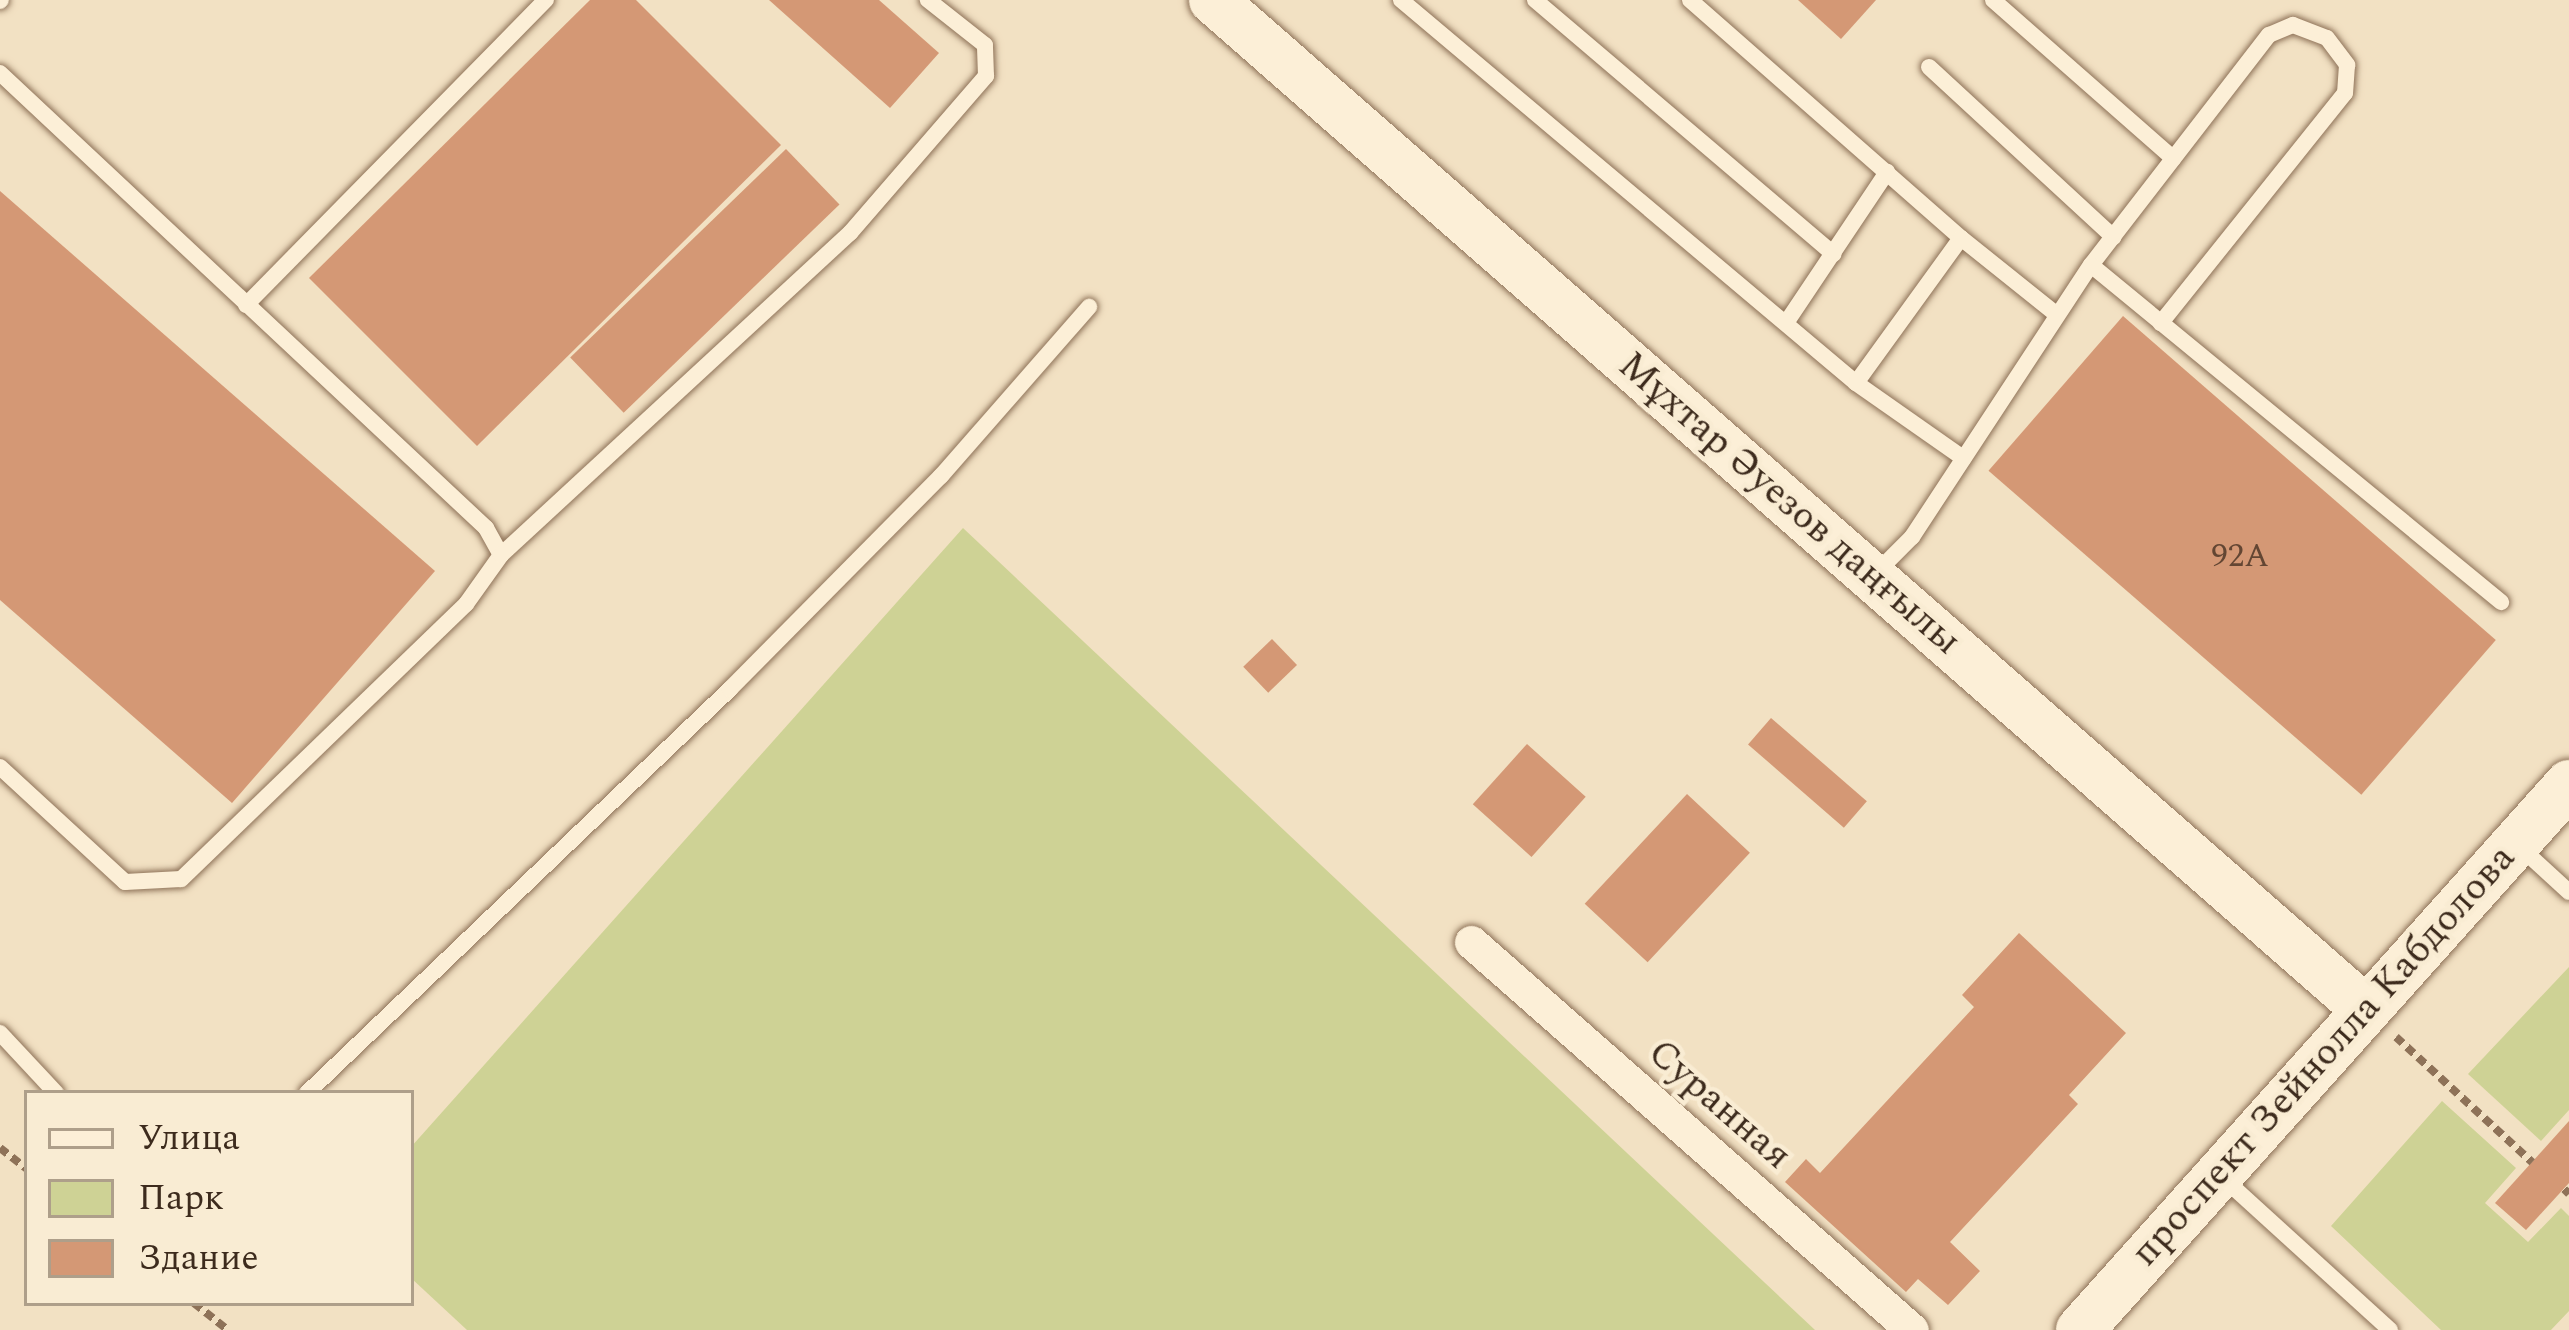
<!DOCTYPE html>
<meta charset="utf-8">
<style>
body{margin:0}
#map{position:relative;width:2569px;height:1330px;overflow:hidden;background:#f2e1c3;font-family:Spectral,serif}
div>[style]{position:absolute}
.green>*{inset:0;background:#ced295}
.building>*{inset:0;background:#d49875;transform-origin:0 0}
.path>*{height:8px;margin-top:-4px;transform-origin:0;background:repeating-linear-gradient(90deg,#8e7258 0 9px,transparent 0 15px)}
.roads{filter:drop-shadow(0 0 3px #8e7258) drop-shadow(0 0 3px #8e7258)}
.service>*{height:16px;margin:-8px;padding:0 8px;transform-origin:8px;border-radius:8px;background:#fcefd7}
.minor>*{height:33px;margin:-16.5px;padding:0 16.5px;transform-origin:16.5px;border-radius:16.5px;background:#fcefd7}
.secondary>*{height:48px;margin:-24px;padding:0 24px;transform-origin:24px;border-radius:24px;background:#fcefd7}
span{translate:-50% -50%;white-space:nowrap;text-align:center;line-height:1.15;-webkit-text-stroke:9px #f9ecd3;paint-order:stroke}
.number-label{font-size:33px;color:#634633}
.number-label span{-webkit-text-stroke-width:0}
.street-label{font-size:39px;color:#3d2b1d}
.legend{position:absolute;left:24px;top:1090px;width:390px;height:216px;box-sizing:border-box;background:#f9ecd3;border:3px solid #ae9f8a;margin:0;padding:15px 21px;list-style:none;font-size:36px;color:#3d2b1d}
.legend li{display:flex;align-items:center;gap:24px;height:60px}
.legend b{width:60px;border:3px solid #ae9f8a}
</style>
<div id="map">
<div class="green">
<div style="clip-path:polygon(963px 528px,1815px 1330px,467px 1330px,411px 1278px,411px 1147px)"></div>
<div style="clip-path:polygon(2569px 967px,2569px 1110px,2541px 1141px,2468px 1074px)"></div>
<div style="clip-path:polygon(2442px 1101px,2516px 1168px,2485px 1203px,2528px 1242px,2561px 1208px,2569px 1216px,2569px 1311px,2551px 1330px,2441px 1330px,2331px 1226px)"></div>
</div>
<div class="building">
<div style="clip-path:polygon(590px 0,636px 0,781px 145px,477px 446px,309px 278px)"></div>
<div style="clip-path:polygon(769px 0,879px 0,939px 53px,890px 108px)"></div>
<div style="clip-path:polygon(1798px 0,1876px 0,1841px 39px)"></div>
<div style="left:786px;top:149px;width:77px;height:300px;rotate:46deg"></div>
<div style="clip-path:polygon(0 191px,435px 571px,232px 803px,0 600px)"></div>
<div style="left:2123px;top:316px;width:494px;height:205px;rotate:41deg"></div>
<div style="left:1272px;top:639px;width:36px;height:40px;rotate:46deg"></div>
<div style="left:1771px;top:718px;width:127px;height:35px;rotate:41deg"></div>
<div style="left:1527px;top:744px;width:79px;height:81px;rotate:42deg"></div>
<div style="left:1687px;top:794px;width:86px;height:150px;rotate:43deg"></div>
<div style="clip-path:polygon(2019px 933px,2126px 1033px,2069px 1095px,2078px 1104px,1950px 1242px,1980px 1271px,1948px 1305px,1918px 1279px,1906px 1292px,1785px 1182px,1806px 1159px,1820px 1173px,1974px 1007px,1962px 995px)"></div>
<div style="clip-path:polygon(2569px 1121px,2569px 1183px,2526px 1230px,2495px 1203px)"></div>
</div>
<div class="path">
<div style="left:2396px;top:1037px;width:185px;rotate:42.6deg"></div>
<div style="left:0;top:1148px;width:34px;rotate:38deg"></div>
<div style="left:2564px;top:1189px;width:7px;rotate:45deg"></div>
<div style="left:194px;top:1303px;width:43px;rotate:38.5deg"></div>
</div>
<div class="roads">
<div class="service">
<div style="left:1401px;top:0;width:595px;rotate:40.09deg"></div>
<div style="left:1856px;top:383px;width:131px;rotate:35deg"></div>
<div style="left:1535px;top:0;width:392px;rotate:40.4deg"></div>
<div style="left:1690px;top:0;width:361px;rotate:41.3deg"></div>
<div style="left:1993px;top:0;width:240px;rotate:41.3deg"></div>
<div style="left:0;top:1px;width:1px;rotate:-45deg"></div>
<div style="left:1929px;top:67px;width:251px;rotate:42.7deg"></div>
<div style="left:0;top:73px;width:666px;rotate:43.11deg"></div>
<div style="left:486px;top:528px;width:31px;rotate:61deg"></div>
<div style="left:501px;top:555px;width:60px;rotate:125.5deg"></div>
<div style="left:466px;top:604px;width:396px;rotate:136deg"></div>
<div style="left:181px;top:879px;width:56px;rotate:176.9deg"></div>
<div style="left:125px;top:882px;width:170px;rotate:-137.4deg"></div>
<div style="left:2091px;top:265px;width:291px;rotate:-52.3deg"></div>
<div style="left:2269px;top:35px;width:26px;rotate:-23deg"></div>
<div style="left:2293px;top:25px;width:36px;rotate:21deg"></div>
<div style="left:2327px;top:38px;width:34px;rotate:53deg"></div>
<div style="left:2347px;top:65px;width:28px;rotate:94deg"></div>
<div style="left:2345px;top:93px;width:295px;rotate:128.7deg"></div>
<div style="left:246px;top:305px;width:428px;rotate:-45.5deg"></div>
<div style="left:1786px;top:323px;width:182px;rotate:-56.2deg"></div>
<div style="left:1856px;top:383px;width:179px;rotate:-54.1deg"></div>
<div style="left:1961px;top:238px;width:122px;rotate:38.7deg"></div>
<div style="left:501px;top:555px;width:475px;rotate:-42.7deg"></div>
<div style="left:850px;top:233px;width:208px;rotate:-49.1deg"></div>
<div style="left:986px;top:76px;width:31px;rotate:-92deg"></div>
<div style="left:985px;top:45px;width:73px;rotate:-141.7deg"></div>
<div style="left:1873px;top:576px;width:55px;rotate:-45deg"></div>
<div style="left:1912px;top:537px;width:326px;rotate:-56.7deg"></div>
<div style="left:2091px;top:265px;width:531px;rotate:39.42deg"></div>
<div style="left:2521px;top:848px;width:65px;rotate:42.5deg"></div>
<div style="left:0;top:1033px;width:82px;rotate:47deg"></div>
<div style="left:307px;top:1093px;width:585px;rotate:-43.68deg"></div>
<div style="left:730px;top:689px;width:300px;rotate:-45.3deg"></div>
<div style="left:941px;top:476px;width:225px;rotate:-48.8deg"></div>
<div style="left:2222px;top:1177px;width:227px;rotate:42.3deg"></div>
</div>
<div class="minor">
<div style="left:1471px;top:942px;width:587px;rotate:41.34deg"></div>
</div>
<div class="secondary">
<div style="left:1213px;top:0;width:1530px;rotate:41.21deg"></div>
<div style="left:2080px;top:1330px;width:733px;rotate:-48.15deg"></div>
</div>
</div>
<div class="number-label">
<span style="left:2240px;top:557px">92А</span>
</div>
<div class="street-label">
<span style="left:1789px;top:504px;rotate:41deg">Мұхтар Әуезов даңғылы</span>
<span style="left:2324px;top:1056px;rotate:-48deg">проспект Зейнолла Кабдолова</span>
<span style="left:1719px;top:1105px;rotate:41deg">Суранная</span>
</div>
<ul class="legend">
<li><b style="height:15px;background:#fcefd7"></b>Улица</li>
<li><b style="height:33px;background:#ced295"></b>Парк</li>
<li><b style="height:33px;background:#d49875"></b>Здание</li>
</ul>
</div>
